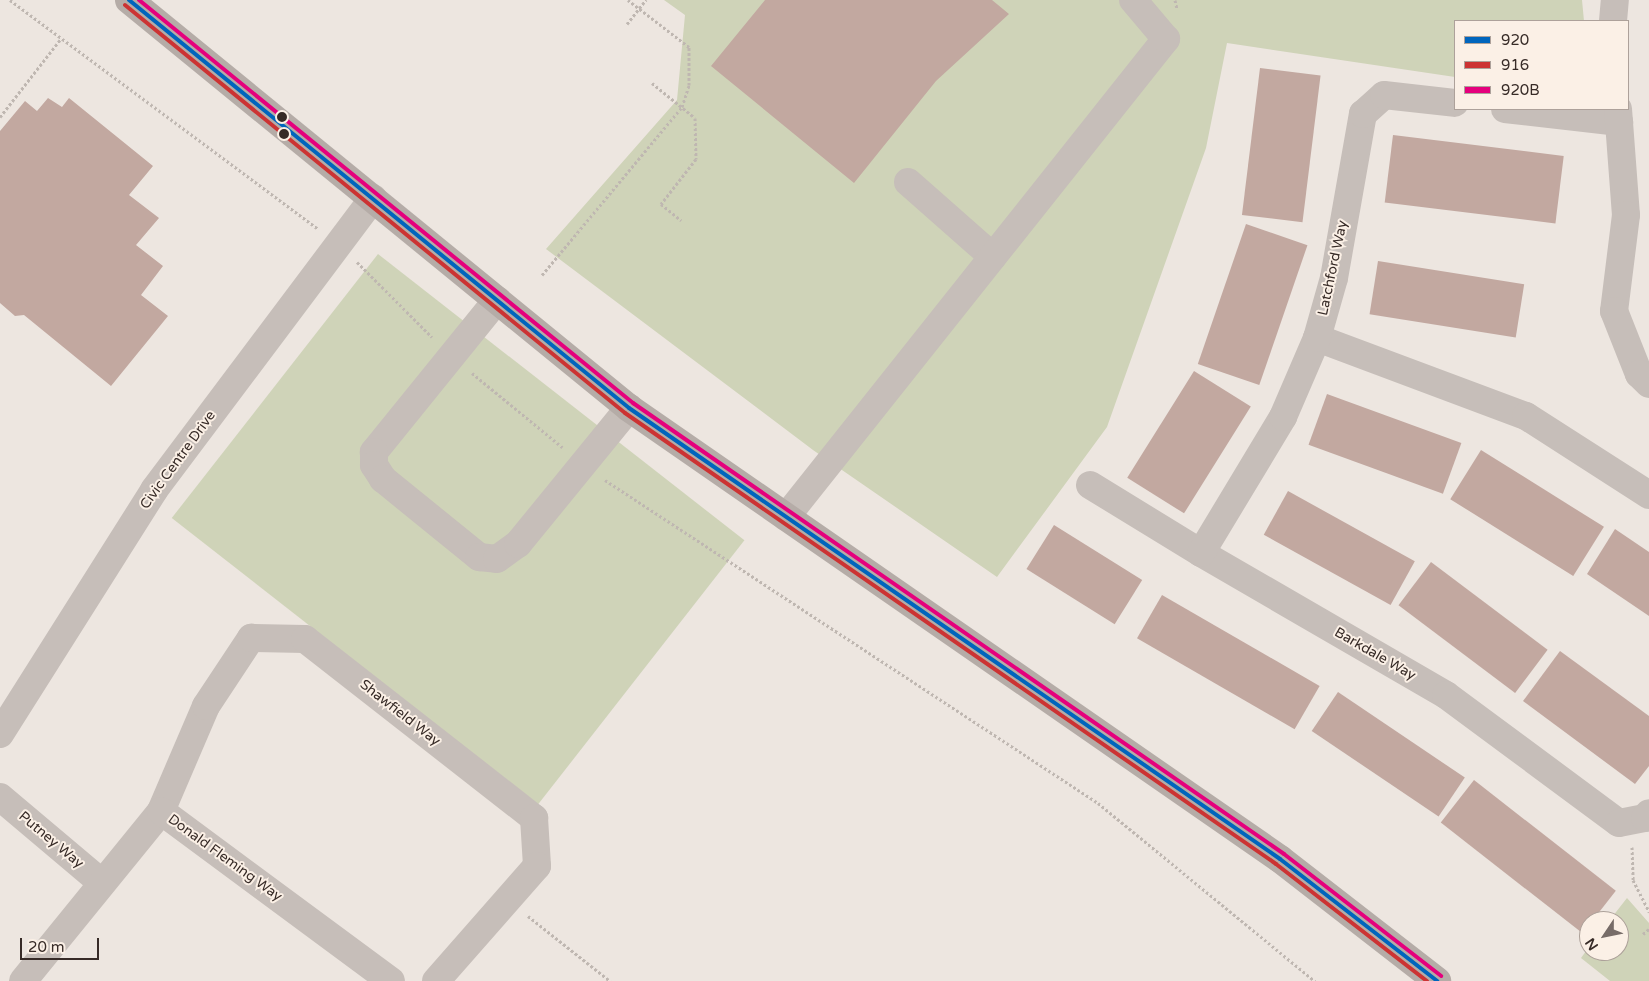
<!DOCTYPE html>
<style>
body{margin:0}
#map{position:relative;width:1649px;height:981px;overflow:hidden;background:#ede6e0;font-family:"Varela Round",sans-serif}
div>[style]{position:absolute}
.green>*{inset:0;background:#cfd3b8;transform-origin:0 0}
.building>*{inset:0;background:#c2a8a0;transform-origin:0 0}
.path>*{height:3px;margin-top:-1.5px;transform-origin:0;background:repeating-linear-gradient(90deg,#bfb7b1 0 2.5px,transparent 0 5px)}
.minor>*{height:28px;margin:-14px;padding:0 14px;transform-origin:14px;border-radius:14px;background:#c6beb9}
.major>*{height:28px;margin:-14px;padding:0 14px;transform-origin:14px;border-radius:14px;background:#b5aca7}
.bus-1>*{height:4px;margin:-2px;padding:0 2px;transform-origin:2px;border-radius:2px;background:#0065bd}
.bus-2>*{height:4px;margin:-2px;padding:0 2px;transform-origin:2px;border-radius:2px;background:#c33}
.bus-3>*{height:4px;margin:-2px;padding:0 2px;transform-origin:2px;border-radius:2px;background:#e5007d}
.dots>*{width:14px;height:14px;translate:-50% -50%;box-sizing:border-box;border:2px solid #fbf0e6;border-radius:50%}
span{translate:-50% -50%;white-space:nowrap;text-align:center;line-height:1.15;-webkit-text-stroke:4px #fbf0e6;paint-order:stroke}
.street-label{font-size:14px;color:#372b27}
.legend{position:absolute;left:1454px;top:20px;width:175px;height:90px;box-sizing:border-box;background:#fbf0e6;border:1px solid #ada19a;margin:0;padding:6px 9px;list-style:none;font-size:15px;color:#372b27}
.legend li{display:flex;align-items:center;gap:10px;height:25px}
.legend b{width:25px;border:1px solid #ada19a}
.north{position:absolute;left:1579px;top:911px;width:50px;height:50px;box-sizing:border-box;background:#fbf0e6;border:1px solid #ada19a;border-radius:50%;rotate:236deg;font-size:14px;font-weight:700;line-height:20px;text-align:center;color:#372b27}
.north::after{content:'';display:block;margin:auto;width:18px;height:22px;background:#776c68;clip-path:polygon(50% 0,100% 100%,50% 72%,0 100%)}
.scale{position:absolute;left:20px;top:938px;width:79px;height:22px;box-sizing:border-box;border:2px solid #372b27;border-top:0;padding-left:6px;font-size:15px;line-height:18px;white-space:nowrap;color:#372b27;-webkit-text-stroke:4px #fbf0e6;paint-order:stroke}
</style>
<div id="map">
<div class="green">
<div style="clip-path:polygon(664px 0,1582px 0,1584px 21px,1455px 21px,1455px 77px,1227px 43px,1206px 148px,1107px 427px,997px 577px,813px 450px,546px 249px,677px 100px,685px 15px)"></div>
<div style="left:378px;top:254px;width:465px;height:335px;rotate:38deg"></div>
<div style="clip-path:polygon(1627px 898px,1649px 923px,1649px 981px,1610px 981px,1581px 958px,1589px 947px,1589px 951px,1619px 951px,1619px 921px,1609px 921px)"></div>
</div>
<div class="building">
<div style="clip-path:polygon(765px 0,992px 0,1009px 14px,936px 81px,854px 183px,711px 66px)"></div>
<div style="left:1260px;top:68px;width:61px;height:148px;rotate:7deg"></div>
<div style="clip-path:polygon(48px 98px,62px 107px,69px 98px,153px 166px,129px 195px,159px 218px,136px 245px,163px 266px,141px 295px,168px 316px,111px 386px,24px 315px,15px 316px,0 303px,0 131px,25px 101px,37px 111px)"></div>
<div style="left:1393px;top:135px;width:172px;height:68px;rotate:7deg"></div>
<div style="left:1246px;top:224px;width:65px;height:148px;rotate:19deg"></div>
<div style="left:1378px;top:261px;width:148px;height:54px;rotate:9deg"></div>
<div style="left:1194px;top:371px;width:67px;height:126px;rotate:32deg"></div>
<div style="left:1327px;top:394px;width:143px;height:54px;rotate:20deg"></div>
<div style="left:1481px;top:450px;width:145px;height:58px;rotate:32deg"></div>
<div style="left:1288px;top:491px;width:145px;height:50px;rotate:29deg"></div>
<div style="left:1054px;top:525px;width:104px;height:52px;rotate:32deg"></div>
<div style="clip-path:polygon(1615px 529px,1649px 552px,1649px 616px,1587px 574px)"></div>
<div style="left:1431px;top:562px;width:146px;height:54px;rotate:37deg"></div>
<div style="left:1162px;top:595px;width:182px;height:50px;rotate:30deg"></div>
<div style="clip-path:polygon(1560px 651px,1649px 716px,1649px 766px,1635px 784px,1523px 701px)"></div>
<div style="left:1338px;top:692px;width:153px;height:47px;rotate:34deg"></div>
<div style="left:1474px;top:780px;width:180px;height:54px;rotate:38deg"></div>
</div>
<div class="path">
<div style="left:10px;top:0;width:384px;rotate:36.6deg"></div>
<div style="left:1175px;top:0;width:9px;rotate:77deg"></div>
<div style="left:627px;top:24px;width:31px;rotate:-52deg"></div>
<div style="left:652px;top:83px;width:55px;rotate:39.1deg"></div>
<div style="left:695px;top:118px;width:41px;rotate:88.6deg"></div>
<div style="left:696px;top:159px;width:57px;rotate:127.9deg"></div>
<div style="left:661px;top:204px;width:26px;rotate:39deg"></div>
<div style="left:0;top:117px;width:98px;rotate:-52.1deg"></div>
<div style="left:357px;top:262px;width:106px;rotate:45deg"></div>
<div style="left:542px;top:275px;width:219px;rotate:-50.2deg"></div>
<div style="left:682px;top:107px;width:23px;rotate:-72deg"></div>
<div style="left:689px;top:85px;width:38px;rotate:-90deg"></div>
<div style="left:689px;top:47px;width:77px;rotate:-142.4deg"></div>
<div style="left:472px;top:373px;width:117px;rotate:39.4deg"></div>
<div style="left:605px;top:480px;width:589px;rotate:33.23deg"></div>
<div style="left:1098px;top:803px;width:281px;rotate:39.4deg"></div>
<div style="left:1632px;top:847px;width:33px;rotate:88deg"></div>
<div style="left:1633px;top:880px;width:36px;rotate:63deg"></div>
<div style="left:528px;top:916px;width:105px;rotate:38.4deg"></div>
<div style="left:1643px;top:934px;width:8px;rotate:-40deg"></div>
</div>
<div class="minor">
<div style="left:1613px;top:21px;width:21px;rotate:-85deg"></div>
<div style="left:1505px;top:109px;width:115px;rotate:6.5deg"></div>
<div style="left:1618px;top:109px;width:106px;rotate:85.7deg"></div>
<div style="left:1626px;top:215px;width:97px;rotate:97.1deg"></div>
<div style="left:1614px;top:311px;width:68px;rotate:68.4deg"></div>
<div style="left:1639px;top:374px;width:14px;rotate:45deg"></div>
<div style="left:908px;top:182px;width:113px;rotate:41.4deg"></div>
<div style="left:497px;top:300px;width:196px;rotate:129deg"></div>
<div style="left:374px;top:452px;width:13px;rotate:90deg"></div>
<div style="left:374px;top:465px;width:17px;rotate:57deg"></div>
<div style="left:383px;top:479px;width:124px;rotate:39.1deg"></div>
<div style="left:479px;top:557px;width:18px;rotate:6deg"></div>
<div style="left:497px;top:559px;width:26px;rotate:-36deg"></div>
<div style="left:518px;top:544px;width:176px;rotate:-50.8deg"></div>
<div style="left:1317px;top:338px;width:223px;rotate:20.5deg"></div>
<div style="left:1526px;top:416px;width:146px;rotate:32.7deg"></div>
<div style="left:1090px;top:485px;width:130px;rotate:31.5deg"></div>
<div style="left:1201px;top:553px;width:283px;rotate:30.1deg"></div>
<div style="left:1446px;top:695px;width:215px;rotate:36.5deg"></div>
<div style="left:1619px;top:823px;width:26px;rotate:-11deg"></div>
<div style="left:1645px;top:818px;width:6px;rotate:-51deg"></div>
<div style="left:786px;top:517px;width:611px;rotate:-51.52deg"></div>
<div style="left:1166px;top:39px;width:51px;rotate:-130.2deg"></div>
<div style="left:1201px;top:553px;width:159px;rotate:-58.9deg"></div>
<div style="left:1283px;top:417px;width:86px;rotate:-66.7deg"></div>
<div style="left:1317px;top:338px;width:62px;rotate:-74.2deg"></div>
<div style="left:1334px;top:278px;width:167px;rotate:-80deg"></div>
<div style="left:1363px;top:114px;width:28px;rotate:-42deg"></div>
<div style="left:1384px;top:95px;width:71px;rotate:6.4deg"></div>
<div style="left:0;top:734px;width:289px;rotate:-57.7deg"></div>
<div style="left:154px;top:490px;width:365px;rotate:-53.1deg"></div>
<div style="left:0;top:797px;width:133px;rotate:40.1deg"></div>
<div style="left:161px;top:811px;width:114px;rotate:-66.8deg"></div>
<div style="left:206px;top:706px;width:82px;rotate:-56.5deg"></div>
<div style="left:251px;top:638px;width:54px;rotate:1.1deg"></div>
<div style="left:305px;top:639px;width:291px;rotate:38deg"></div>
<div style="left:534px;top:818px;width:48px;rotate:86.4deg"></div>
<div style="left:537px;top:866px;width:153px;rotate:131.3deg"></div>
<div style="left:23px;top:981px;width:219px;rotate:-50.9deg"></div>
<div style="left:161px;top:811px;width:286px;rotate:36.5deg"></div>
</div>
<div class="major">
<div style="left:129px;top:0;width:645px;rotate:39.21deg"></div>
<div style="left:629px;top:408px;width:792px;rotate:34.71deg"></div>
<div style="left:1280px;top:859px;width:199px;rotate:37.8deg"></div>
</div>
<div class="bus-1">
<div style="left:129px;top:0;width:645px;rotate:39.21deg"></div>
<div style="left:629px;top:408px;width:792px;rotate:34.71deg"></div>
<div style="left:1280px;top:859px;width:199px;rotate:37.8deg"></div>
</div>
<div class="bus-2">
<div style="left:125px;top:5px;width:645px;rotate:39.21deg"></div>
<div style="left:625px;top:413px;width:792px;rotate:34.71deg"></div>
<div style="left:1276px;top:864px;width:191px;rotate:37.8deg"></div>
</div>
<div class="bus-3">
<div style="left:139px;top:0;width:638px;rotate:39.21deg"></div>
<div style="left:633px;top:403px;width:792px;rotate:34.71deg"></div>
<div style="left:1284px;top:854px;width:199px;rotate:37.8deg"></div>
</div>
<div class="dots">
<div style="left:282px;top:117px;background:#372b27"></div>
<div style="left:284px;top:134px;background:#372b27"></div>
</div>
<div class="street-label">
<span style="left:1333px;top:268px;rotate:-78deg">Latchford Way</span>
<span style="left:178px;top:460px;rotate:-54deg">Civic Centre Drive</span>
<span style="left:1375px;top:654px;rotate:30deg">Barkdale Way</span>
<span style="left:400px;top:713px;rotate:38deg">Shawfield Way</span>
<span style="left:51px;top:840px;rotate:40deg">Putney Way</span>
<span style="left:225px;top:858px;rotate:36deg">Donald Fleming Way</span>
</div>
<ul class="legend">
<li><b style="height:6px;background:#0065bd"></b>920</li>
<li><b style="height:6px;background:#c33"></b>916</li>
<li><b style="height:6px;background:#e5007d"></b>920B</li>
</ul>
<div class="north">N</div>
<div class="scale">20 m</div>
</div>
